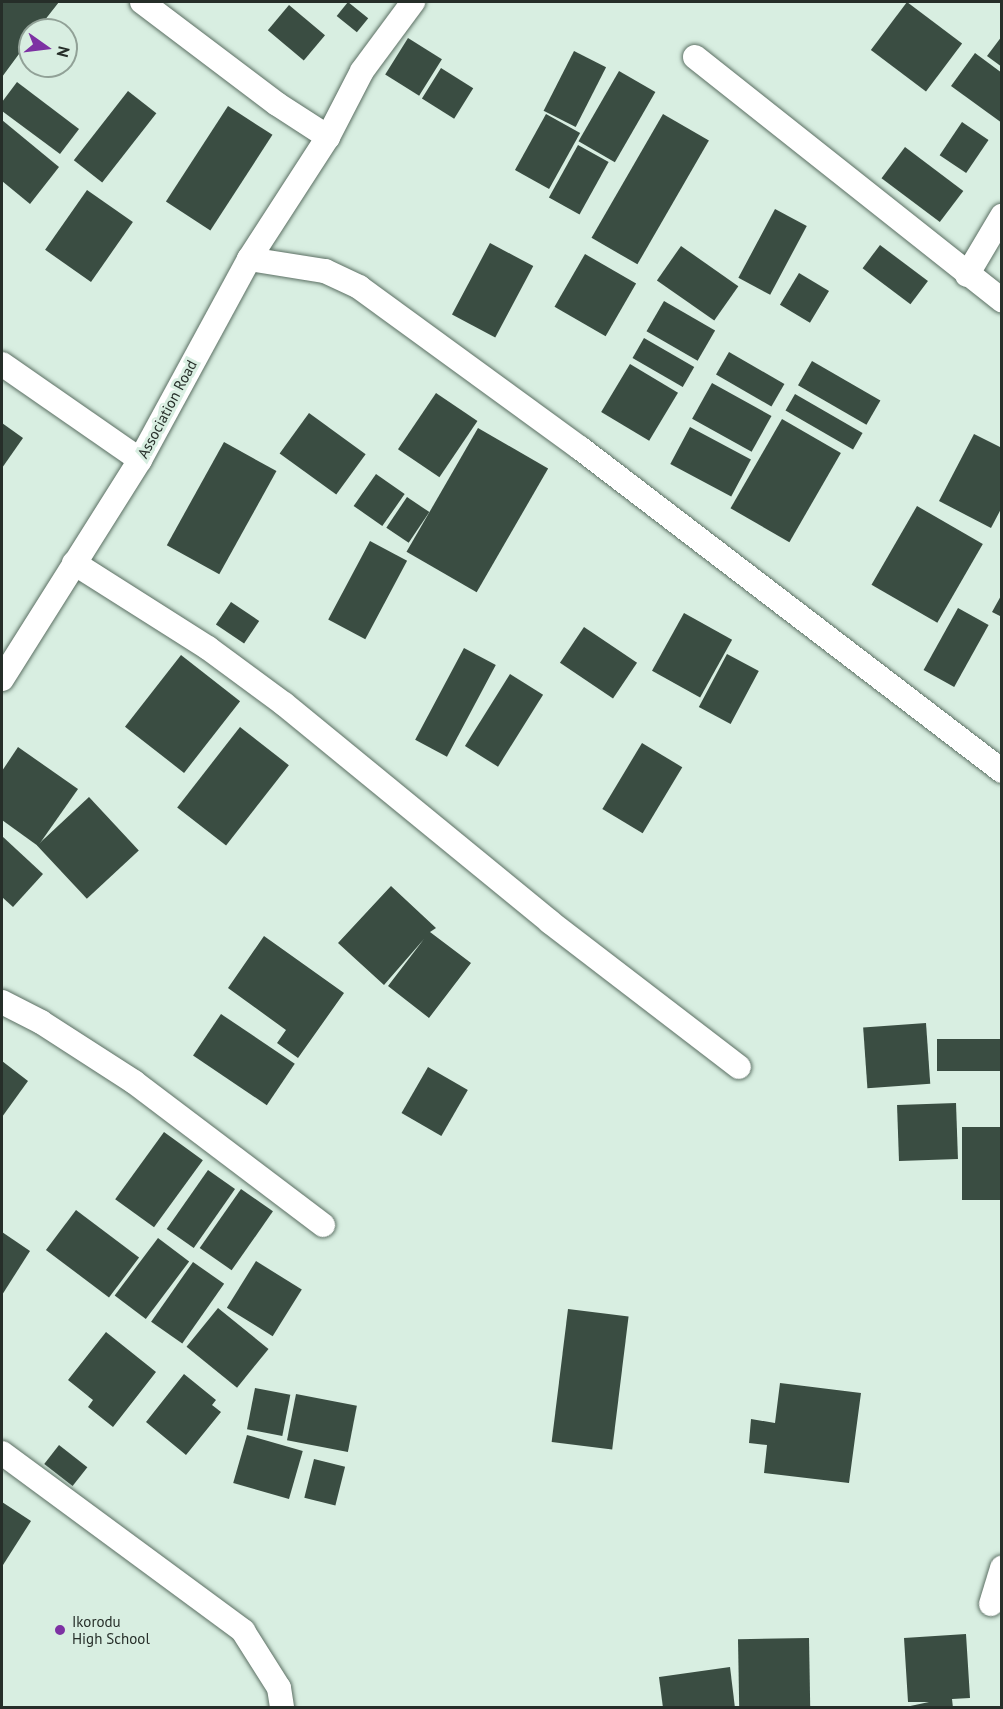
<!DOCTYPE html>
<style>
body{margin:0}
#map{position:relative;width:1003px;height:1709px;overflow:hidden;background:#d8eee1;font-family:"PT Sans",sans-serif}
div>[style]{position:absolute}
.building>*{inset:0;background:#3a4d42;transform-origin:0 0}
.roads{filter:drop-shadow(0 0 2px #5b6f63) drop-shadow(0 0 2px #5b6f63)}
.street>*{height:24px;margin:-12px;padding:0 12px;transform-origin:12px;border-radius:12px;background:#fff}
.dots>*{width:16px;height:16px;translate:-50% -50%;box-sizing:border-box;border:3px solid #d8eee1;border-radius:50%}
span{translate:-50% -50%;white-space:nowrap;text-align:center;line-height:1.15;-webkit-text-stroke:6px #d8eee1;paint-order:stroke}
.street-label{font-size:15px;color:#262e29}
.poi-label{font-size:15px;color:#262e29}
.left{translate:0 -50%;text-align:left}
.frame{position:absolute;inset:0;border:3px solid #262e29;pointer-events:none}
.north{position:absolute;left:18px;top:18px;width:60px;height:60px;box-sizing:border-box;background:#d8eee1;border:2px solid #91a197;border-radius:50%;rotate:104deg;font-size:16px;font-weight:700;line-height:24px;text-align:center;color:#262e29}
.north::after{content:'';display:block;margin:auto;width:21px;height:27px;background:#7d31a3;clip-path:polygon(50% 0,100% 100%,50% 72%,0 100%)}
</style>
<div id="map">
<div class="building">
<div style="clip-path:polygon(2px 2px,59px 2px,37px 30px,30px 30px,30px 39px,2px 77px)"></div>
<div style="left:348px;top:2px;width:26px;height:18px;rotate:39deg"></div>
<div style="left:907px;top:2px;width:69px;height:60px;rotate:37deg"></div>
<div style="left:289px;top:5px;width:47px;height:33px;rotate:40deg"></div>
<div style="clip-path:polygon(1002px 36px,1002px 67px,987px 56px)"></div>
<div style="left:408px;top:38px;width:40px;height:43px;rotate:32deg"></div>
<div style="left:574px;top:51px;width:36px;height:67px;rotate:27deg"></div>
<div style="clip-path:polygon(975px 53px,1002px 73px,1002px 123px,951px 86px)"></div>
<div style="left:441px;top:68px;width:38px;height:36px;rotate:32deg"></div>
<div style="left:619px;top:71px;width:42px;height:81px;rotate:30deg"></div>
<div style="clip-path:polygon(17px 82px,79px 129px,60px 154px,2px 111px,2px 102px)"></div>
<div style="left:128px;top:91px;width:36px;height:88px;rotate:38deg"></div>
<div style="left:228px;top:106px;width:53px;height:114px;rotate:33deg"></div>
<div style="left:546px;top:114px;width:39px;height:64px;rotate:29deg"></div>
<div style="left:663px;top:114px;width:53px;height:143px;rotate:30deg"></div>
<div style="clip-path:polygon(2px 120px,59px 167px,30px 204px,2px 181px)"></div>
<div style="left:962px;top:122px;width:32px;height:40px;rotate:34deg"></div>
<div style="left:578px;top:145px;width:35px;height:60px;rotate:29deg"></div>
<div style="left:905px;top:147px;width:73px;height:39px;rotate:37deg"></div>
<div style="left:87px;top:190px;width:56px;height:73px;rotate:35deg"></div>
<div style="left:775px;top:209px;width:36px;height:78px;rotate:28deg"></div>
<div style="left:490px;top:243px;width:49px;height:81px;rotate:28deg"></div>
<div style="left:880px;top:245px;width:60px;height:29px;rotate:37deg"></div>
<div style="left:681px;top:246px;width:70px;height:42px;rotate:35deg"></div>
<div style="left:585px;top:254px;width:59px;height:61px;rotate:30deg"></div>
<div style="left:799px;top:273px;width:35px;height:37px;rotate:31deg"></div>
<div style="left:664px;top:301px;width:59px;height:35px;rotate:30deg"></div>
<div style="left:644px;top:338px;width:58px;height:23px;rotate:30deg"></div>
<div style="left:729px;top:352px;width:64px;height:26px;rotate:30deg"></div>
<div style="left:812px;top:361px;width:79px;height:28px;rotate:30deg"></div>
<div style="left:630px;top:364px;width:56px;height:56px;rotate:31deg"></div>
<div style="left:712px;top:383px;width:68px;height:41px;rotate:29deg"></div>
<div style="left:436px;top:393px;width:50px;height:68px;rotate:34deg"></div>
<div style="left:795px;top:394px;width:78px;height:19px;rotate:30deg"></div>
<div style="left:309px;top:413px;width:70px;height:50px;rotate:36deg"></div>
<div style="left:782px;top:419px;width:68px;height:103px;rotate:30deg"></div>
<div style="clip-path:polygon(2px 423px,23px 438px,2px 468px)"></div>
<div style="left:690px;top:427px;width:69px;height:42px;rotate:28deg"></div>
<div style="left:478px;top:428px;width:81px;height:143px;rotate:30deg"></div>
<div style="clip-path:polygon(974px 434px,1002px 448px,1002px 507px,991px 528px,939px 501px)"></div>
<div style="left:224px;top:442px;width:60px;height:118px;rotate:29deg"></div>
<div style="left:376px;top:474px;width:35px;height:39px;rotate:35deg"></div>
<div style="left:407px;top:497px;width:27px;height:37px;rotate:34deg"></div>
<div style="left:917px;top:506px;width:76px;height:91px;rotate:30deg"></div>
<div style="left:370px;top:541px;width:42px;height:89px;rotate:28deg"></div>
<div style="clip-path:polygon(1002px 594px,1002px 617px,992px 612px)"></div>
<div style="left:231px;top:602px;width:34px;height:27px;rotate:34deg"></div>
<div style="left:958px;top:608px;width:35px;height:71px;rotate:29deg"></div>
<div style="left:684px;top:613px;width:55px;height:66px;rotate:29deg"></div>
<div style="left:584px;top:627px;width:64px;height:43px;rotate:34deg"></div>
<div style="left:464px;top:648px;width:36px;height:104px;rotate:28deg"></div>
<div style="left:727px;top:654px;width:36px;height:60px;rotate:28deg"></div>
<div style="left:181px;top:655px;width:75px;height:91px;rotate:38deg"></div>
<div style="left:510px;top:674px;width:39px;height:85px;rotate:32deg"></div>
<div style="left:240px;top:727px;width:62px;height:102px;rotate:38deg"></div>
<div style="left:642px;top:743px;width:47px;height:77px;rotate:31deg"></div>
<div style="clip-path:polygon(18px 747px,78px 789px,38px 846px,2px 820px,2px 771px)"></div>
<div style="left:89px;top:797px;width:73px;height:71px;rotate:47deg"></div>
<div style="clip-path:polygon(2px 836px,43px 874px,13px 907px,2px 897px)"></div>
<div style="clip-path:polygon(391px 886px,436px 928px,430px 932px,471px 963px,429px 1018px,388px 986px,424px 939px,384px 985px,338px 943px)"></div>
<div style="clip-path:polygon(264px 936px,344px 993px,298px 1058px,277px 1043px,286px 1030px,228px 988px)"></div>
<div style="left:221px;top:1014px;width:89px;height:50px;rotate:34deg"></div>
<div style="left:926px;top:1023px;width:61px;height:63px;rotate:86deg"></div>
<div style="left:1002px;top:1039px;width:32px;height:65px;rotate:90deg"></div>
<div style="clip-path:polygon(2px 1061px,28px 1081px,2px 1117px)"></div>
<div style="left:428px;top:1067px;width:46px;height:53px;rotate:30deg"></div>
<div style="left:956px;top:1103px;width:56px;height:59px;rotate:88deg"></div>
<div style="left:1002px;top:1127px;width:73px;height:40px;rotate:90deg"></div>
<div style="left:164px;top:1132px;width:48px;height:83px;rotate:36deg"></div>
<div style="left:208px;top:1170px;width:33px;height:72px;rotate:35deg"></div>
<div style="left:241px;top:1189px;width:39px;height:72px;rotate:35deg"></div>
<div style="left:76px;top:1210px;width:79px;height:50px;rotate:37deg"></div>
<div style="clip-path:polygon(2px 1232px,30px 1251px,2px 1295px)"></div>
<div style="left:158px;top:1238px;width:39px;height:72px;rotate:37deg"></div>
<div style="left:256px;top:1261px;width:54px;height:55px;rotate:32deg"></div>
<div style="left:193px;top:1262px;width:38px;height:73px;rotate:35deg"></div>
<div style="left:218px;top:1308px;width:65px;height:50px;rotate:39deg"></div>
<div style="left:568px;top:1309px;width:61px;height:134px;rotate:7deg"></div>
<div style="clip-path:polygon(106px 1332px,156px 1372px,113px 1427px,88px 1407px,93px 1400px,68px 1380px)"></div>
<div style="clip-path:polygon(184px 1374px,216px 1400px,212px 1405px,221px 1412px,186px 1455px,146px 1422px)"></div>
<div style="clip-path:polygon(780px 1383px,861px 1393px,849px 1483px,764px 1473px,767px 1445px,749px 1443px,751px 1419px,775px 1423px)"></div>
<div style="left:255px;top:1388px;width:36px;height:42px;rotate:11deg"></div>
<div style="left:296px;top:1394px;width:62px;height:47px;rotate:11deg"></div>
<div style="left:247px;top:1435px;width:58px;height:50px;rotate:16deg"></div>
<div style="left:59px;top:1445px;width:36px;height:24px;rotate:38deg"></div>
<div style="left:314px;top:1459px;width:32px;height:40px;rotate:14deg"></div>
<div style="clip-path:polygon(2px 1502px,31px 1521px,3px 1565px,2px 1564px)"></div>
<div style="clip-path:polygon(966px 1634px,970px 1698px,952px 1699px,953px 1708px,901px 1708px,929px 1702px,908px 1702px,904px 1638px)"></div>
<div style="left:809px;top:1638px;width:69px;height:71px;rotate:89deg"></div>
<div style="clip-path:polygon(730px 1667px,735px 1708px,663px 1708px,659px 1677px)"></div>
</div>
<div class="roads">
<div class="street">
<div style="left:142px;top:2px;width:169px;rotate:37.1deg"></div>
<div style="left:277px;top:104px;width:61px;rotate:32.9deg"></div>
<div style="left:695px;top:57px;width:392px;rotate:38.4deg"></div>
<div style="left:249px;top:259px;width:77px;rotate:9deg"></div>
<div style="left:325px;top:271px;width:38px;rotate:25deg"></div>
<div style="left:359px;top:287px;width:273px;rotate:36.1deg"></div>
<div style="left:580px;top:448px;width:531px;rotate:37.43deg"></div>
<div style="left:967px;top:275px;width:69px;rotate:-59.3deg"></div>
<div style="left:2px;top:364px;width:168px;rotate:34.8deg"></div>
<div style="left:74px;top:563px;width:159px;rotate:32.4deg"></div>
<div style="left:208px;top:648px;width:94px;rotate:36.4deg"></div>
<div style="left:284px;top:704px;width:344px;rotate:39.3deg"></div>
<div style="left:550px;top:922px;width:238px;rotate:37.5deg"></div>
<div style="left:2px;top:679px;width:259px;rotate:-57.8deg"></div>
<div style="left:140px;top:460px;width:229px;rotate:-61.5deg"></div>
<div style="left:249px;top:259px;width:145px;rotate:-57.1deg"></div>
<div style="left:328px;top:137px;width:74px;rotate:-62.7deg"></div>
<div style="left:362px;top:71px;width:86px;rotate:-53.5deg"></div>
<div style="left:2px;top:1002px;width:44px;rotate:27.1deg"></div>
<div style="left:41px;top:1022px;width:111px;rotate:32.8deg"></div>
<div style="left:134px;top:1082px;width:237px;rotate:37.1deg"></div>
<div style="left:2px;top:1453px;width:300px;rotate:36.4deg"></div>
<div style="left:243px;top:1631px;width:67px;rotate:57.7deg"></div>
<div style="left:279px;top:1688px;width:20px;rotate:81deg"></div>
<div style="left:991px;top:1604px;width:38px;rotate:-73deg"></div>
</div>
</div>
<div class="dots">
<div style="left:60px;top:1630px;background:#7d31a3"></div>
</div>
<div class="street-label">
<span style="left:167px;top:409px;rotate:-62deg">Association Road</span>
</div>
<div class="poi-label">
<span class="left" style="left:72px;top:1630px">Ikorodu<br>High School</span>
</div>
<div class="frame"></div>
<div class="north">N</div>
</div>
